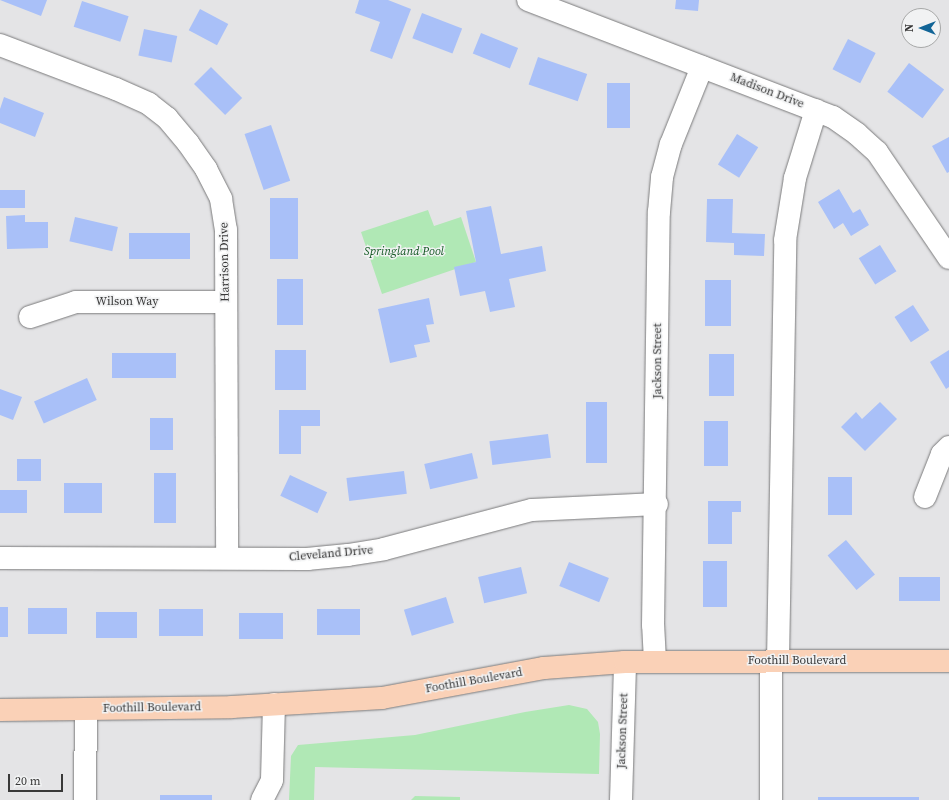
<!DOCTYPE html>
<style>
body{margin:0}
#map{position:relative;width:949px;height:800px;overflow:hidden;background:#e4e4e6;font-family:"Source Serif 4",serif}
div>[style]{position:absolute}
.green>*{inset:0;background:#b0e8b5}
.building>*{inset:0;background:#a9c0f8;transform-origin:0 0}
.roads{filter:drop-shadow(0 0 1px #7a7a7b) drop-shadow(0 0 1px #7a7a7b)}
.minor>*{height:22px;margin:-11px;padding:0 11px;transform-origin:11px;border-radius:11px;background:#fff}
.major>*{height:22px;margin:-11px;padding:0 11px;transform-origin:11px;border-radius:11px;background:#fad1b7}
span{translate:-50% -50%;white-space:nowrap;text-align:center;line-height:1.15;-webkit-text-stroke:3px #f1f2f3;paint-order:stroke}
.street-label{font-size:12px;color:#383838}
.park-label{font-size:12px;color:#135823;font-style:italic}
.north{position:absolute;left:901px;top:8px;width:40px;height:40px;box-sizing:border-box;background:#f1f2f3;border:1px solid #a7a8a8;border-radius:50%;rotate:270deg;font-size:11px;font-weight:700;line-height:16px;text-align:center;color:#383838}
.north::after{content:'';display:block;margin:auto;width:14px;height:18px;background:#126597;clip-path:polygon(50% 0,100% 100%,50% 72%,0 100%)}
.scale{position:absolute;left:8px;top:774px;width:55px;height:18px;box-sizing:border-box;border:2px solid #383838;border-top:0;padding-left:5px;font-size:12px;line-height:14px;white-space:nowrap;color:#383838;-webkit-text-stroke:3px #f1f2f3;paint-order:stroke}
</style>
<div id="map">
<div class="green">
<div style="clip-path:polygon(428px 210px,434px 226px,461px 217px,476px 262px,382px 294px,361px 232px)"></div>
<div style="clip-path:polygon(569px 705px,587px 709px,598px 722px,600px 734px,599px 774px,315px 767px,314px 800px,289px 800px,291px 756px,298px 745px,415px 735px,525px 712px)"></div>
<div style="clip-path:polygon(415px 796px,460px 797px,460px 800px,411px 800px)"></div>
</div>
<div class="building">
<div style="clip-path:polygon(0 0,47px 0,41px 16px)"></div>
<div style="clip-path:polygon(359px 0,388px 0,411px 9px,392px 59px,370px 51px,380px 22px,355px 13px)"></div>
<div style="clip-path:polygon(676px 0,699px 0,698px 11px,675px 9px)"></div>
<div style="left:82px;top:1px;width:49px;height:27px;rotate:18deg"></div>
<div style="left:200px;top:9px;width:32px;height:24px;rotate:28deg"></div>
<div style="left:422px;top:13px;width:43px;height:27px;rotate:21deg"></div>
<div style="left:144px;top:29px;width:34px;height:27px;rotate:12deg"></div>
<div style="left:481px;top:33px;width:40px;height:22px;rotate:22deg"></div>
<div style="left:848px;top:39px;width:31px;height:34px;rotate:27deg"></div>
<div style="left:538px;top:57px;width:52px;height:29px;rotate:19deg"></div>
<div style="left:909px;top:63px;width:44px;height:36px;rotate:37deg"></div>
<div style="left:211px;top:67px;width:44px;height:24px;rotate:45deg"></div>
<div style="left:607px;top:83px;width:23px;height:45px"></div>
<div style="clip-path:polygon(4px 97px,44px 113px,35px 137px,0 123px,0 109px)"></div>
<div style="left:271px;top:125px;width:59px;height:28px;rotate:71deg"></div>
<div style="left:737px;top:134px;width:25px;height:36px;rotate:32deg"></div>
<div style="clip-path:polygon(949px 137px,949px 172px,947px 173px,932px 146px)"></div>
<div style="clip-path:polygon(839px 189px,853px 213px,860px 209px,869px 225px,851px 236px,843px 223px,834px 229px,818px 202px)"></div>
<div style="left:0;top:190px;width:25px;height:18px"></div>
<div style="left:270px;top:198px;width:28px;height:61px"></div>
<div style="clip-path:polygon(707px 199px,733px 199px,732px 233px,765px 234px,764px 256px,734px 255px,734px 243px,706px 242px)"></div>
<div style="clip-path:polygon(491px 206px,501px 254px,542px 246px,546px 271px,509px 279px,515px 307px,490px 312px,485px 291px,460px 296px,454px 267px,476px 262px,466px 211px)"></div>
<div style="clip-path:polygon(25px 215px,25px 222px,48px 222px,48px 248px,7px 249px,6px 216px)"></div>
<div style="left:75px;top:217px;width:44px;height:25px;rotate:13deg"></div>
<div style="left:129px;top:233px;width:61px;height:26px"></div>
<div style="left:880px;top:245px;width:31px;height:25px;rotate:58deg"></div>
<div style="left:277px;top:279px;width:26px;height:46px"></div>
<div style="left:705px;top:280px;width:26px;height:46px"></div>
<div style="clip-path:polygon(429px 298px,434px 324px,426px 325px,430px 342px,414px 345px,417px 357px,390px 363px,378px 309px)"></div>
<div style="left:913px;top:305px;width:30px;height:22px;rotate:57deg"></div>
<div style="left:275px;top:350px;width:31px;height:40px"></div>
<div style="clip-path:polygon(949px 350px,949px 387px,946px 389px,930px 362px)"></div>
<div style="left:112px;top:353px;width:64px;height:25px"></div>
<div style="left:709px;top:354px;width:25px;height:42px"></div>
<div style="left:87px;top:378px;width:24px;height:58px;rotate:66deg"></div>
<div style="clip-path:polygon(0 389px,22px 397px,13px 420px,0 415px)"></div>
<div style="left:586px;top:402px;width:21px;height:61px"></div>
<div style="clip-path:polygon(880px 402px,897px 419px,865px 451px,841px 427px,856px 412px,862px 419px)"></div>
<div style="clip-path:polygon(279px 410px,320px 410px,320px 426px,301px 426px,301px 454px,279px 454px)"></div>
<div style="left:150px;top:418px;width:23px;height:32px"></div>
<div style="left:704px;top:421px;width:24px;height:45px"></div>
<div style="left:548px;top:434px;width:24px;height:59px;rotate:83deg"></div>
<div style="left:472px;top:453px;width:26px;height:49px;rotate:77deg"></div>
<div style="left:17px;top:459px;width:24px;height:22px"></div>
<div style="left:404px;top:471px;width:23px;height:58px;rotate:83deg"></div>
<div style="left:154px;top:473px;width:22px;height:50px"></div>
<div style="left:290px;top:475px;width:41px;height:23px;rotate:25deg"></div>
<div style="left:828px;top:477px;width:24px;height:38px"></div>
<div style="left:64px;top:483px;width:38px;height:30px"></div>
<div style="left:0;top:490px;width:27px;height:23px"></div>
<div style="clip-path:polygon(708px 501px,741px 501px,741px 512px,732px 512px,732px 544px,708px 544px)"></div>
<div style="left:846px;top:540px;width:45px;height:24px;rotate:50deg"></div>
<div style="left:703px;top:561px;width:24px;height:46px"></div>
<div style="left:569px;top:562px;width:43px;height:26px;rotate:22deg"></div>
<div style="left:521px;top:567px;width:27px;height:44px;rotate:77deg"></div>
<div style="left:899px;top:577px;width:41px;height:24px"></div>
<div style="left:446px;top:597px;width:27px;height:44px;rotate:73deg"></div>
<div style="left:0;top:607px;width:8px;height:30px"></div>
<div style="left:28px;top:608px;width:39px;height:26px"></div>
<div style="left:159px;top:609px;width:44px;height:27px"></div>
<div style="left:317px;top:609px;width:43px;height:26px"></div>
<div style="left:96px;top:612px;width:41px;height:26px"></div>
<div style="left:239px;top:613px;width:44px;height:26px"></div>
<div style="left:160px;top:795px;width:52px;height:5px"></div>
<div style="left:818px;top:797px;width:101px;height:3px"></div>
</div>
<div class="roads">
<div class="minor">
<div style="left:528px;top:0;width:327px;rotate:21deg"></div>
<div style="left:833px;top:117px;width:29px;rotate:35deg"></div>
<div style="left:857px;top:134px;width:27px;rotate:42deg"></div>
<div style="left:877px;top:152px;width:128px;rotate:55.8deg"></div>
<div style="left:0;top:45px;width:124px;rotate:20.8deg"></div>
<div style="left:116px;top:89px;width:36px;rotate:24deg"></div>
<div style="left:149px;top:104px;width:23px;rotate:38deg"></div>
<div style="left:167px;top:118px;width:33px;rotate:50deg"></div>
<div style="left:188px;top:143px;width:32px;rotate:55deg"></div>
<div style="left:206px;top:169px;width:34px;rotate:63deg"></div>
<div style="left:221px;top:199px;width:31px;rotate:81deg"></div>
<div style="left:226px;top:230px;width:328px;rotate:89.8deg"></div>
<div style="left:30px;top:317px;width:48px;rotate:-18.1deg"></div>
<div style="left:76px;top:302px;width:150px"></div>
<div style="left:925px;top:497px;width:46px;rotate:-68.4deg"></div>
<div style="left:942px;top:454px;width:10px;rotate:-45deg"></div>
<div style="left:0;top:558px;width:307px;rotate:0.2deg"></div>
<div style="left:307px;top:559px;width:41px;rotate:-5.6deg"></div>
<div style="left:348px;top:555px;width:36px;rotate:-9deg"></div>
<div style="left:384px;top:549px;width:153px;rotate:-14.8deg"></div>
<div style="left:532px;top:510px;width:125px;rotate:-2.7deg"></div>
<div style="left:655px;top:661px;width:36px;rotate:-93deg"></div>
<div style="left:653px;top:625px;width:413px;rotate:-89.2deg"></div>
<div style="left:659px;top:212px;width:35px;rotate:-85deg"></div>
<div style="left:662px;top:177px;width:34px;rotate:-75deg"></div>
<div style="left:671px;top:144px;width:83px;rotate:-68.1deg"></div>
<div style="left:778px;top:661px;width:421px;rotate:-89deg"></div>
<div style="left:785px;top:240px;width:63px;rotate:-80.8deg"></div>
<div style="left:795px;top:178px;width:71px;rotate:-72.8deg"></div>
<div style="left:85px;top:800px;width:91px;rotate:-89.4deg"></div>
<div style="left:262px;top:800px;width:22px;rotate:-63deg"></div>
<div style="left:272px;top:780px;width:76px;rotate:-88.5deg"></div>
<div style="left:621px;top:800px;width:138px;rotate:-88.3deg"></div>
<div style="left:771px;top:800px;width:139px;rotate:-90deg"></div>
</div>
<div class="major">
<div style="left:0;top:710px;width:232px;rotate:-0.7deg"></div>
<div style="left:232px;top:707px;width:150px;rotate:-3.4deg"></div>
<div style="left:382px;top:698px;width:165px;rotate:-10.5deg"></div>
<div style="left:544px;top:668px;width:81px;rotate:-4.2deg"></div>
<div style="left:625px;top:662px;width:324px;rotate:-0.2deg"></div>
</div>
</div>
<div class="street-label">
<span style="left:767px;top:91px;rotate:21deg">Madison Drive</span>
<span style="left:225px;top:262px;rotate:-91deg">Harrison Drive</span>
<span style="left:127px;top:302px">Wilson Way</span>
<span style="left:658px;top:361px;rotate:-90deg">Jackson Street</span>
<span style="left:331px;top:554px;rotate:-5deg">Cleveland Drive</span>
<span style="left:797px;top:661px">Foothill Boulevard</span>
<span style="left:474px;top:681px;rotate:-10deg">Foothill Boulevard</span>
<span style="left:152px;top:708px;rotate:-1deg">Foothill Boulevard</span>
<span style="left:623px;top:731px;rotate:-88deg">Jackson Street</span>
</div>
<div class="park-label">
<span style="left:404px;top:252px">Springland Pool</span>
</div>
<div class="north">N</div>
<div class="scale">20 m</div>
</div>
